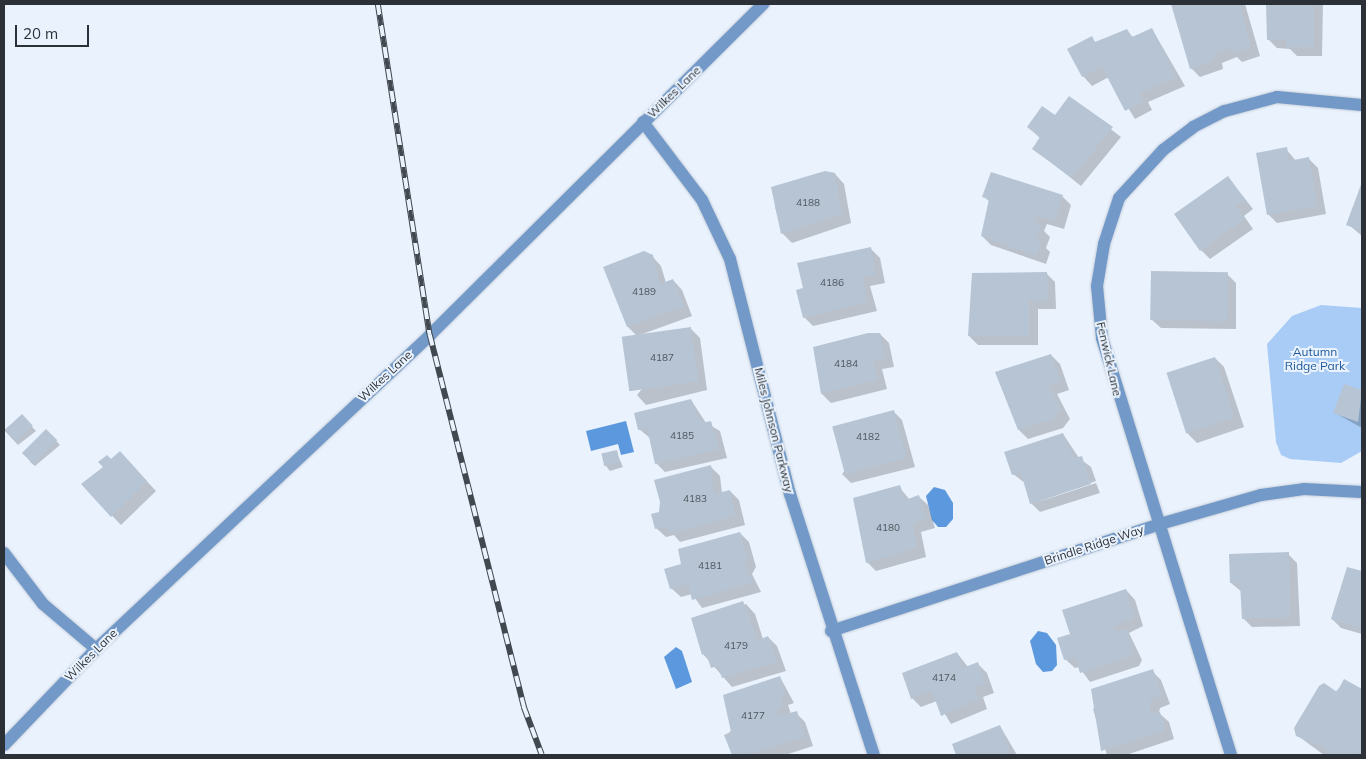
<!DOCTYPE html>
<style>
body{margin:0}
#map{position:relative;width:1366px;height:759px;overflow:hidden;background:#e9f2fd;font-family:Mulish,sans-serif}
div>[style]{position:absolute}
.green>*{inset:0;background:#a9ccf6}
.water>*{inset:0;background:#5c98de}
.shadow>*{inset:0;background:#0003}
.building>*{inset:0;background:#b6c4d4;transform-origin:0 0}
.roads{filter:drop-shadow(0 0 1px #c7cfd9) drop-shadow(0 0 1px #c7cfd9)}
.minor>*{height:12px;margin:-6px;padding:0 6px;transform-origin:6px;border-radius:6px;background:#7299c8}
.rail>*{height:5.5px;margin-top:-2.75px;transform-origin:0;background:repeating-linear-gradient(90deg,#e9f2fd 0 11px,#42484f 0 22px);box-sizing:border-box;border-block:1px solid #42484f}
span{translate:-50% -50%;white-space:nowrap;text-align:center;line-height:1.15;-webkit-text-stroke:4px #e9f2fd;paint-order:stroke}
.number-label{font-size:10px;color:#4e565e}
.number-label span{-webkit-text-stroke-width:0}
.street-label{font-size:12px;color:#2b3137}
.park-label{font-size:12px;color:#1c5899}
.frame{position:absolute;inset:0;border:5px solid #2b3137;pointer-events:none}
.scale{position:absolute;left:15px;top:25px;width:74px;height:22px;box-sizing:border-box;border:2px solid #2b3137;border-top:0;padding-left:6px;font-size:15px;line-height:18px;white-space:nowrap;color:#2b3137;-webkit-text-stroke:4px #e9f2fd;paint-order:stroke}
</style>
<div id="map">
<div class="green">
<div style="clip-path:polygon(1321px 305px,1362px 308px,1362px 451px,1341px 463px,1290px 459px,1281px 455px,1276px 442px,1267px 344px,1292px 316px)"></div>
</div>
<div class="water">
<div style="clip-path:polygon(626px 421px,634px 452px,621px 455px,618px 444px,591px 451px,586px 431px)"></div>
<div style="clip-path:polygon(934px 487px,945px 490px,953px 503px,953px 519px,946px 527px,938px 527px,932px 520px,926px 496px)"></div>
<div style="clip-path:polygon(1038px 631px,1047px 633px,1056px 645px,1057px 665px,1052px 671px,1043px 672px,1036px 664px,1030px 641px)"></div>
<div style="clip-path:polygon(676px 647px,682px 651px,692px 682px,676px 689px,664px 657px)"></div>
</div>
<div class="shadow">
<div style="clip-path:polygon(1172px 4px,1245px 4px,1260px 56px,1242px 62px,1237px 57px,1222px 63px,1223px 69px,1200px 77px,1191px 68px)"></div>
<div style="clip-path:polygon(1269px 4px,1323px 4px,1322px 56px,1297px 56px,1290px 49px,1277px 48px,1268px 39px)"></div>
<div style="clip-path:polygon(1152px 29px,1185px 86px,1148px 102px,1152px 110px,1135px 119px,1109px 77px,1092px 86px,1083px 76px,1091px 38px,1096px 43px,1127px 31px,1134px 38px)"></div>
<div style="clip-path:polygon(1070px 98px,1121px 137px,1081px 186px,1033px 148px,1041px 139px,1028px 127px,1055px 117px)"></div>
<div style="clip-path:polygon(1286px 149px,1296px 161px,1309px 159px,1318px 168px,1326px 214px,1277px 223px,1268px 214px)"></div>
<div style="clip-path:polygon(835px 174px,844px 184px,851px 223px,792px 243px,783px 234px,775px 207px)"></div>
<div style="clip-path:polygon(1228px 177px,1253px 209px,1244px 216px,1253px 229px,1210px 259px,1201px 250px)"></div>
<div style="clip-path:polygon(1362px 185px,1362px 236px,1348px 224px)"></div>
<div style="clip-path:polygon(983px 196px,1062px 196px,1071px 205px,1064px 229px,1047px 224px,1044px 231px,1050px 237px,1046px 248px,1050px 252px,1046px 264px,991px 245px,982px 236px,990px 202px)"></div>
<div style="clip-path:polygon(871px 249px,880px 258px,885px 283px,870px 286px,877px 311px,813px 326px,804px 317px,804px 289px)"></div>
<div style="clip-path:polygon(652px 256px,661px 266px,666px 283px,673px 280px,682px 290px,692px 316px,637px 336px,628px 327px,605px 267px)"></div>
<div style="clip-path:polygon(1046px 273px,1055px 282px,1056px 309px,1038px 309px,1038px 345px,978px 345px,969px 336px)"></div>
<div style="clip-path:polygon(1227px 274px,1236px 283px,1236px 329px,1161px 328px,1151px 319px)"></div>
<div style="clip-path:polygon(691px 329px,700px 338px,707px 390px,646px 405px,637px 395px)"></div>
<div style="clip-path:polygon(880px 334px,889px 343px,894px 367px,882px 369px,887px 389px,831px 403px,822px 394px,815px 348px)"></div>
<div style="clip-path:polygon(1051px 355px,1060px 364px,1069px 390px,1057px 394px,1070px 419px,1063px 428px,1028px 439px,1019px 430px,997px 373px)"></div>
<div style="clip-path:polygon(1215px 358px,1224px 367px,1244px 427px,1197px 443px,1188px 434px)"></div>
<div style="clip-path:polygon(1345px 385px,1362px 392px,1362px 428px,1335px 413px)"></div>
<div style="clip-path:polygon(691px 400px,706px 423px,720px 431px,727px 458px,665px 472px,656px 463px,650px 438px,639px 429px)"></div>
<div style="clip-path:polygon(893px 411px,902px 420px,915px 467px,851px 483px,842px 474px)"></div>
<div style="clip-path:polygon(22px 416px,36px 431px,18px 445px,4px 430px)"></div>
<div style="clip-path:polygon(46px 430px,60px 445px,35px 466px,30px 462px)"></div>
<div style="clip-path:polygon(1063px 434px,1079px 458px,1091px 467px,1096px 481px,1035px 503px,1096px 483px,1100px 493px,1040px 512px,1031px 503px,1025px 483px,1013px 474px)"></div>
<div style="clip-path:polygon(616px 451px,623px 467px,610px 471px,606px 466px)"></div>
<div style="clip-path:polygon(111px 461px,129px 462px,156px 491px,121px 525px,83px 485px)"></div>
<div style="clip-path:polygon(711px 467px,720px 476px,722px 493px,730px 491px,739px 500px,745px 525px,680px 542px,674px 535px,666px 537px,656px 528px,661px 512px)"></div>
<div style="clip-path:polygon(899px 487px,910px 500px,918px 496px,928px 505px,935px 528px,921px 532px,926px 557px,876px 571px,867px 562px)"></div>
<div style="clip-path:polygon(740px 533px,749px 542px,756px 567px,752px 574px,761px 592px,702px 608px,692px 594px,681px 597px,671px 588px,683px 564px)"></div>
<div style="clip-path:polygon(1288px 554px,1297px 563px,1300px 626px,1252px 627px,1243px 618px,1242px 592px,1231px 583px)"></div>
<div style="clip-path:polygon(1348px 568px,1362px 573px,1362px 634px,1341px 628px,1332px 619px)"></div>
<div style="clip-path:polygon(1126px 590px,1135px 600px,1143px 626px,1129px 633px,1142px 660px,1139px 666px,1090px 682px,1079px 667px,1075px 668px,1065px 659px,1072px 634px)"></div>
<div style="clip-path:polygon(746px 604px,755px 614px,763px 639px,768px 637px,777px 646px,786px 671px,732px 687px,703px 654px,693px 619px)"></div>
<div style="clip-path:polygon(957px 653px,968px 667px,978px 664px,987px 673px,994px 693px,983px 697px,987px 709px,951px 724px,937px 701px,921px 707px,912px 698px)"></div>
<div style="clip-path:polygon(1152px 671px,1161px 680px,1170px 704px,1160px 708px,1159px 713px,1169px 722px,1174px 739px,1126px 755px,1107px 755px,1093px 709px)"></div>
<div style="clip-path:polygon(780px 677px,794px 703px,788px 705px,791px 714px,796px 713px,805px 722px,813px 746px,785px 755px,733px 755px,726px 736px)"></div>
<div style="clip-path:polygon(1345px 681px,1362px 691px,1362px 755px,1324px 755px,1298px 736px)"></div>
<div style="clip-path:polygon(1000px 726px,1017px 755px,957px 755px,953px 745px)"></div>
</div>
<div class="building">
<div style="clip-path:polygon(1171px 4px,1240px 4px,1251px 47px,1232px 54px,1229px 47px,1214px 54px,1215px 60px,1190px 69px)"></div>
<div style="clip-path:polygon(1266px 4px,1314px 4px,1314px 47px,1286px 47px,1286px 40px,1267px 40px)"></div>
<div style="clip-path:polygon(1152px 28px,1177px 77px,1140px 93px,1144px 101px,1125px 111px,1102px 67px,1082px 77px,1067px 49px,1092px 36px,1095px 42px,1127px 29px,1132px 37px)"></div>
<div style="clip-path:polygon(1069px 96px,1113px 127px,1072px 178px,1032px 149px,1040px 137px,1027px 127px,1042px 106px,1055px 115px)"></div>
<div style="clip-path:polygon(1287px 147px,1289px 161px,1309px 157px,1318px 206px,1267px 215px,1256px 153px)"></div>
<div style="clip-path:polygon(825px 171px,835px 173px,842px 214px,781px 234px,771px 187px)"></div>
<div style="clip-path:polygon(991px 172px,1063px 195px,1054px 221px,1038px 216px,1035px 224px,1042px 227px,1036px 240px,1042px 242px,1036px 256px,981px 236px,989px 199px,982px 197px)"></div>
<div style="clip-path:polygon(1228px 176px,1245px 200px,1236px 206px,1245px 219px,1200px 251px,1174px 214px)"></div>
<div style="clip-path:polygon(1362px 182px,1362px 231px,1346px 225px)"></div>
<div style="clip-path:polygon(871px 247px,876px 274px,862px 277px,868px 302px,803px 318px,796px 290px,803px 288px,797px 263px)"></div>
<div style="clip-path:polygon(644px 251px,653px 255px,660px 284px,673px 279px,684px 306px,627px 327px,603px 267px)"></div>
<div style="left:1151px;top:271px;width:77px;height:49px;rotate:1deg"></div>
<div style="clip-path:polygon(1047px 272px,1048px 301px,1029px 301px,1029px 336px,968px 336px,972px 273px)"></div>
<div style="left:691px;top:327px;width:55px;height:70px;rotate:82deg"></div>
<div style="clip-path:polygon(868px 333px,880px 333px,885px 358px,874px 361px,878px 380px,821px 394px,813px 347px)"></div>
<div style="clip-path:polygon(1051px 354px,1061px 381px,1049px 385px,1061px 409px,1054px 419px,1018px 430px,995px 372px)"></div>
<div style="left:1215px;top:357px;width:64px;height:51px;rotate:72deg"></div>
<div style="clip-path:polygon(1344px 384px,1362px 390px,1358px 422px,1333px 413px)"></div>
<div style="clip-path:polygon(691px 399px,702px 423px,711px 421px,719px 449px,655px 464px,647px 428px,638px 430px,634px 413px)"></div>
<div style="left:894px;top:410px;width:50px;height:64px;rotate:75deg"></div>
<div style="left:22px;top:414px;width:16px;height:23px;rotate:47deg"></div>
<div style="left:46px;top:429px;width:16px;height:34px;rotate:45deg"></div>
<div style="clip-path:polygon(1063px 433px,1074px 458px,1082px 456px,1091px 484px,1030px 504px,1021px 473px,1012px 475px,1004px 452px)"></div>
<div style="left:617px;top:450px;width:13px;height:16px;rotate:77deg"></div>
<div style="clip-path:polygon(120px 451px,147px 481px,111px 517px,81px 484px,103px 467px,98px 462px,107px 455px,111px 459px)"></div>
<div style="clip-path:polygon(711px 465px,714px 494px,730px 490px,736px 516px,670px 533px,666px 526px,655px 529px,651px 514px,659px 512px,660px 502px,654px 480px)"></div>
<div style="clip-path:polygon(900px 485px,905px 500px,919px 495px,926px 519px,913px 523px,917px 548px,866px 563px,853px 498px)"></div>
<div style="clip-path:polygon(740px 532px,748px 558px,744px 564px,753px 583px,692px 600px,688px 584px,670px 589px,664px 569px,681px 564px,678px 549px)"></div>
<div style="clip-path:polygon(1289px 552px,1291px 617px,1242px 619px,1240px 583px,1230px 583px,1229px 554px)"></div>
<div style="clip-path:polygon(1347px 567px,1362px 571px,1362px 629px,1331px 619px)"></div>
<div style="clip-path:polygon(1126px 589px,1135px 617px,1114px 627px,1116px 631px,1127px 629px,1134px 650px,1130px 657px,1080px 673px,1075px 657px,1064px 660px,1057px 638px,1070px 634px,1062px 610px)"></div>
<div style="clip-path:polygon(743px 601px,758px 640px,768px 636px,778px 662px,722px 678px,718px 666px,711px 668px,706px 653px,702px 655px,691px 618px)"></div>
<div style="clip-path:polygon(957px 652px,963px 668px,978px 662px,986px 684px,974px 688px,979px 699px,941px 716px,932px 691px,911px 699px,902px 673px)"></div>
<div style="clip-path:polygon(1153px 669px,1162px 695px,1151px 699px,1150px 710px,1152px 714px,1160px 712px,1166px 730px,1101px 751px,1091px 689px)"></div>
<div style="clip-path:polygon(780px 676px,785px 693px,780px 696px,783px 706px,777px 708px,779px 716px,797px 711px,805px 737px,748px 755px,732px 755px,724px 735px,731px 732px,723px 695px)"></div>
<div style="clip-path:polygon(1344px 679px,1362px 689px,1362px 750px,1359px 755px,1323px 755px,1327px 749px,1296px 736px,1294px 728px,1319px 686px,1324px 683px,1337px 692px)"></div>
<div style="clip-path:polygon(1000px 725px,1012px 755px,956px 755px,952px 744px)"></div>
</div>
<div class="roads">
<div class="minor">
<div style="left:643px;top:122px;width:98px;rotate:52.9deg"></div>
<div style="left:702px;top:200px;width:65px;rotate:64.6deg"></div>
<div style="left:730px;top:259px;width:243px;rotate:75.7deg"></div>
<div style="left:790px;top:494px;width:274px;rotate:72.2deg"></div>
<div style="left:4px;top:553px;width:64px;rotate:52.6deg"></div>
<div style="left:43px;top:604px;width:70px;rotate:40.3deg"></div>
<div style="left:831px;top:631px;width:346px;rotate:-18deg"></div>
<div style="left:1160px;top:524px;width:105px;rotate:-16deg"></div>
<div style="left:1261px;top:495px;width:43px;rotate:-7.9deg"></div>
<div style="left:1304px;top:489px;width:58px;rotate:3deg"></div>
<div style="left:4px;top:745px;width:133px;rotate:-46.2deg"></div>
<div style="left:96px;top:649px;width:458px;rotate:-43.2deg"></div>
<div style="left:430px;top:335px;width:470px;rotate:-44.8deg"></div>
<div style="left:1231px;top:755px;width:436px;rotate:-107.2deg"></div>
<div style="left:1102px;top:338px;width:52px;rotate:-95.5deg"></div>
<div style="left:1097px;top:286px;width:43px;rotate:-80.5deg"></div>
<div style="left:1104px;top:244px;width:48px;rotate:-71.9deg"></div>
<div style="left:1119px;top:198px;width:65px;rotate:-47.5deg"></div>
<div style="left:1163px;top:150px;width:38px;rotate:-37deg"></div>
<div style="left:1193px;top:127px;width:36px;rotate:-27deg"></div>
<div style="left:1225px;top:111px;width:54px;rotate:-15.1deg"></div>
<div style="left:1277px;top:97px;width:85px;rotate:5.4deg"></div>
</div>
</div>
<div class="rail">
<div style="left:378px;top:4px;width:335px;rotate:81.1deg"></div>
<div style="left:430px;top:335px;width:384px;rotate:75.8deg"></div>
<div style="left:524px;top:707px;width:51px;rotate:69.4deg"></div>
</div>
<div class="number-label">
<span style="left:808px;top:203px">4188</span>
<span style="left:832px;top:283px">4186</span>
<span style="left:644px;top:292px">4189</span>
<span style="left:662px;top:358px">4187</span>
<span style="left:846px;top:364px">4184</span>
<span style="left:682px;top:436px">4185</span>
<span style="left:868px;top:437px">4182</span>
<span style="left:695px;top:499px">4183</span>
<span style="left:888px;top:528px">4180</span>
<span style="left:710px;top:566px">4181</span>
<span style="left:736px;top:646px">4179</span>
<span style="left:944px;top:678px">4174</span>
<span style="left:753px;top:716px">4177</span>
</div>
<div class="street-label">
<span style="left:674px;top:92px;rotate:-44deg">Wilkes Lane</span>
<span style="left:1109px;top:359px;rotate:77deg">Fenwick Lane</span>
<span style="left:385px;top:376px;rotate:-43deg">Wilkes Lane</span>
<span style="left:774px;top:430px;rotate:76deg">Miles Johnson Parkway</span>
<span style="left:1094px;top:545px;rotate:-18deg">Brindle Ridge Way</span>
<span style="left:91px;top:655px;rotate:-45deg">Wilkes Lane</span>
</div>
<div class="park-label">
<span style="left:1315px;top:359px">Autumn<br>Ridge Park</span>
</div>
<div class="frame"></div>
<div class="scale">20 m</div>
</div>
